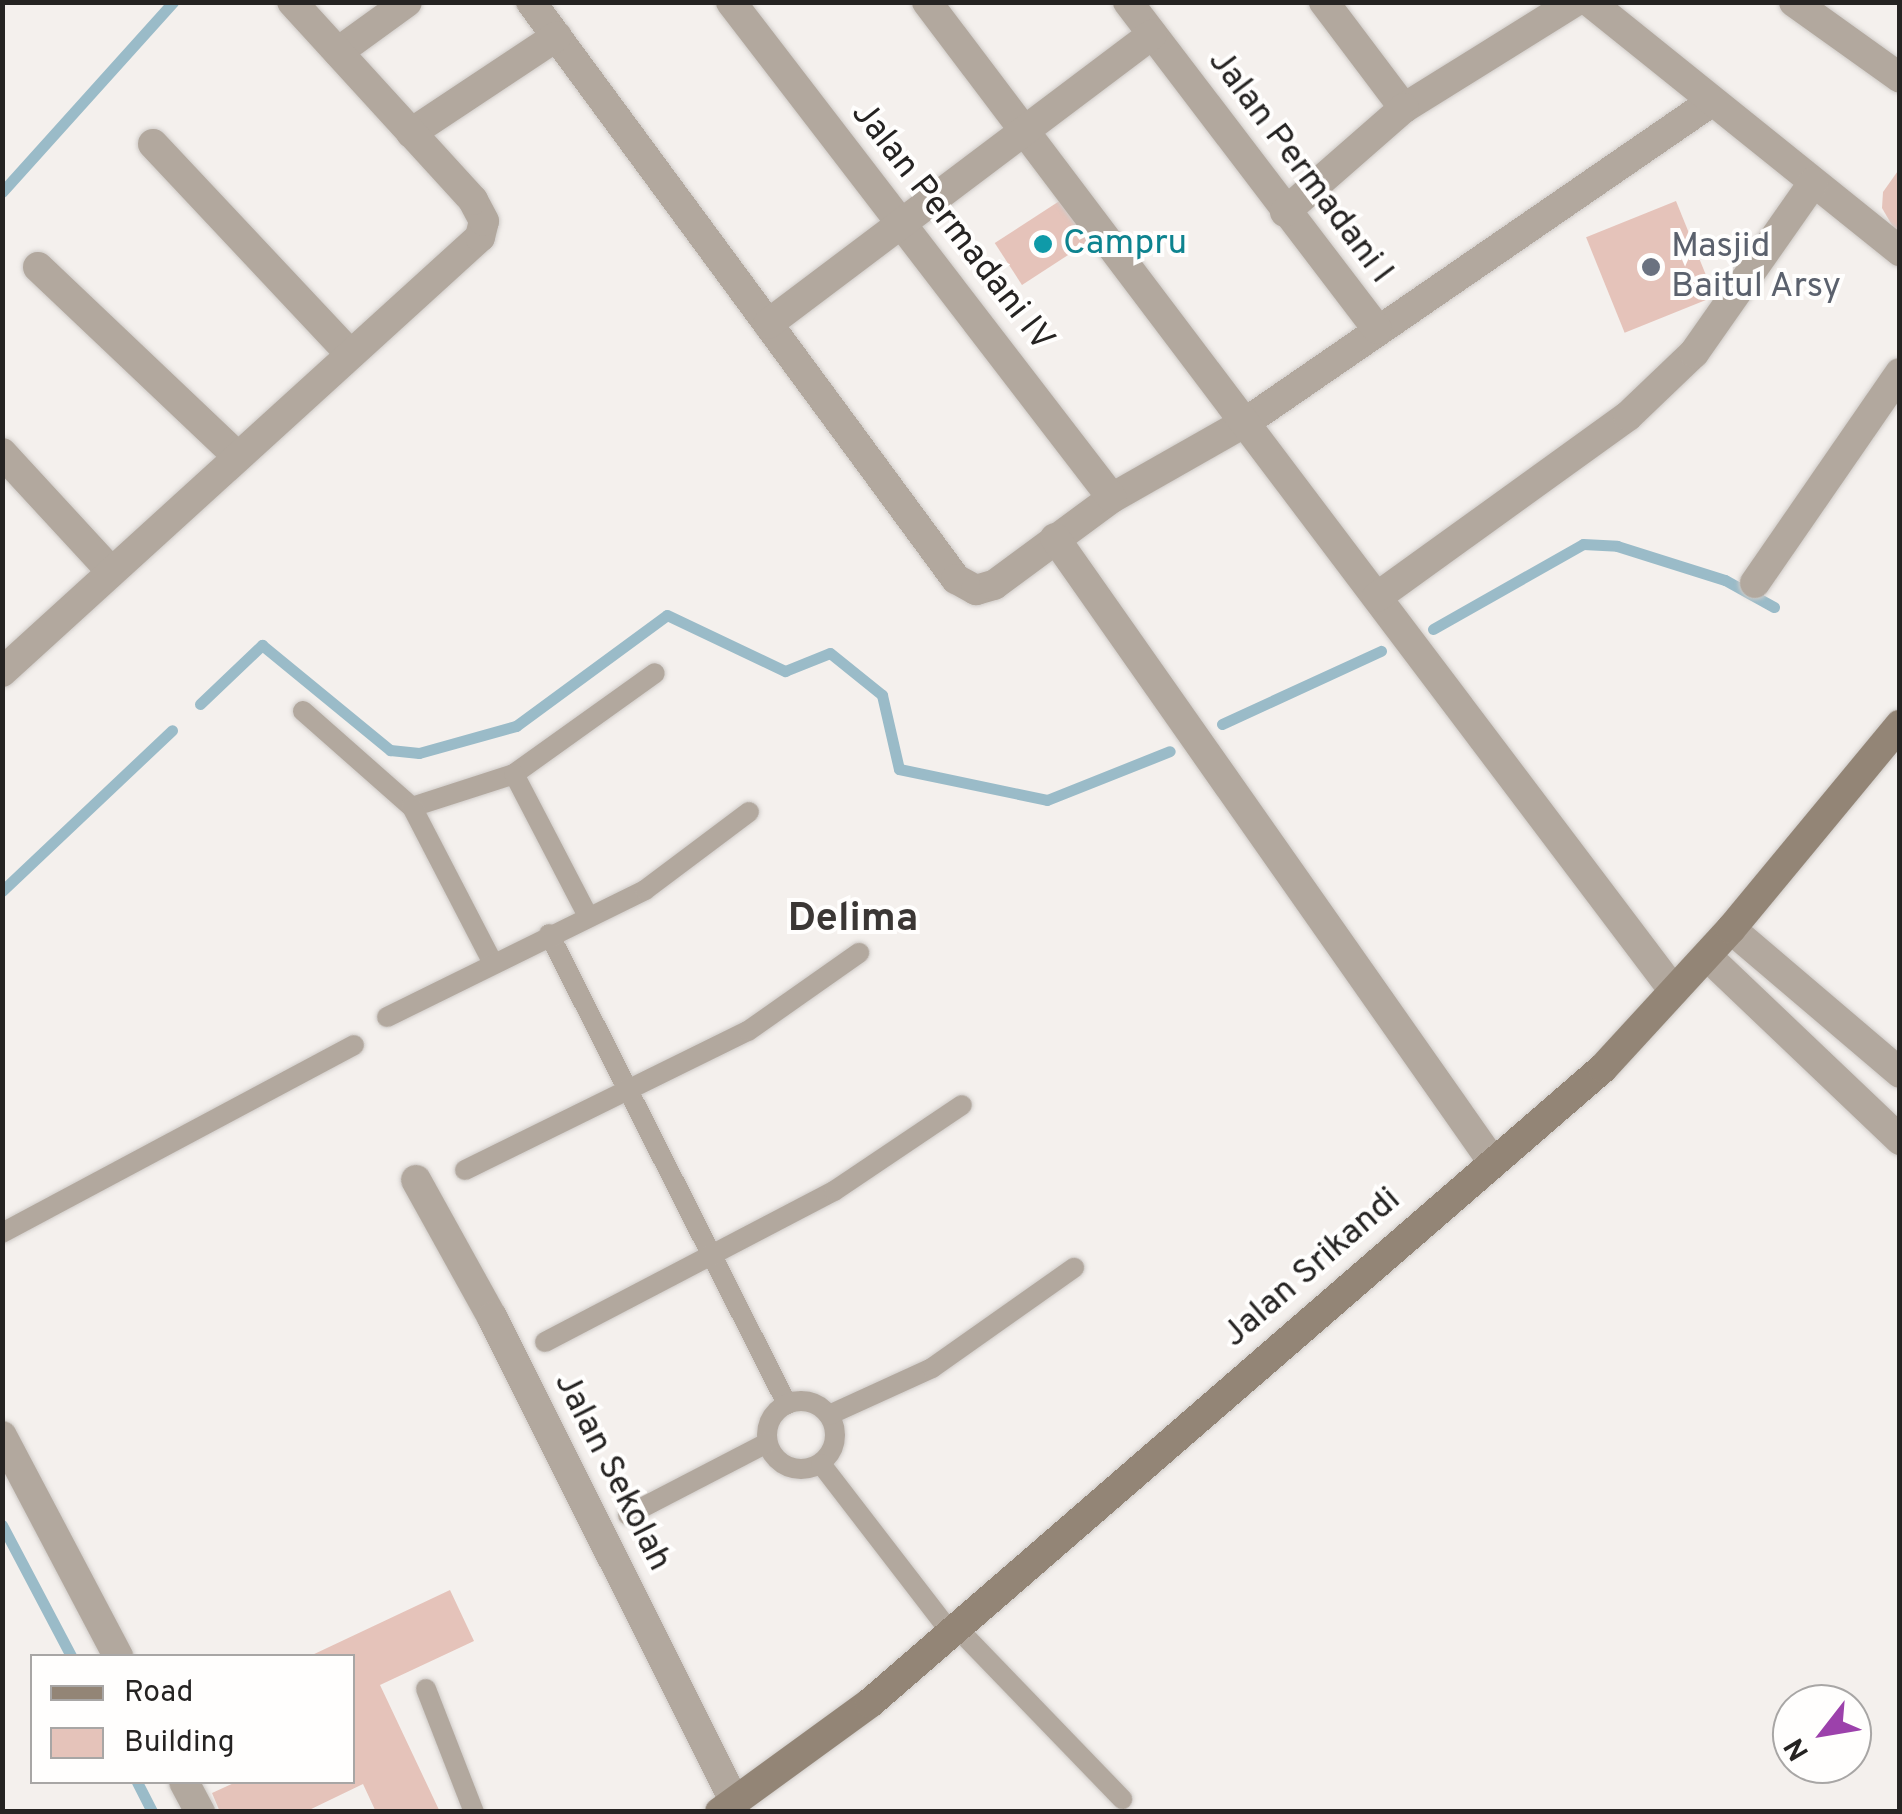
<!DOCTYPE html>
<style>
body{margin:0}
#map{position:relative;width:1902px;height:1814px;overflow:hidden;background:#f4f0ed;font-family:Overpass,sans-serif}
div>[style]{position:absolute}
.stream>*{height:11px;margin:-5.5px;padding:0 5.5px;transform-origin:5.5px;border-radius:5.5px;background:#9abbc8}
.building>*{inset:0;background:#e5c3ba;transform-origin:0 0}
.roads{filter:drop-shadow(0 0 2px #cfcbc8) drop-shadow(0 0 2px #cfcbc8)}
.service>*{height:20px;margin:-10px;padding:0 10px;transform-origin:10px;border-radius:10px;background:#b2a89e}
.service>.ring{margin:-10px;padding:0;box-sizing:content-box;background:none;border:20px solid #b2a89e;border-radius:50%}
.minor>*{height:30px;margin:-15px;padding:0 15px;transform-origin:15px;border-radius:15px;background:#b2a89e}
.secondary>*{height:30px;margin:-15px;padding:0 15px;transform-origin:15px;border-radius:15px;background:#938576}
.dots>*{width:28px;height:28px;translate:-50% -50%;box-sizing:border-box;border:5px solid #fffefd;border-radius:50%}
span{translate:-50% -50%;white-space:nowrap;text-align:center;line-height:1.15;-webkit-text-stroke:8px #fffefd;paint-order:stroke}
.street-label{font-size:35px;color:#252322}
.culture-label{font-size:35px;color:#0d838f}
.left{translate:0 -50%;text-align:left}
.worship-label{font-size:35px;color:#5b616d}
.quarter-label{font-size:40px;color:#3b3735;font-weight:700}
.frame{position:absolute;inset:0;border:5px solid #252322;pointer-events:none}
.legend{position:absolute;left:30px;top:1654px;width:325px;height:130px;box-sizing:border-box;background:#fffefd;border:2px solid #a8a6a5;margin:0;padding:12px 18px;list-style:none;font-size:30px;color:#252322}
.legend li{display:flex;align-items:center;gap:20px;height:50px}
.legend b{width:50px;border:2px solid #a8a6a5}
.north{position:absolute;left:1772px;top:1684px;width:100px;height:100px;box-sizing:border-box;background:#fffefd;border:2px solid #a8a6a5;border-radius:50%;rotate:239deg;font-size:28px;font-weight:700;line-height:40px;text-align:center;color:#252322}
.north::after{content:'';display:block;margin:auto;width:35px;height:45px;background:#9c41ab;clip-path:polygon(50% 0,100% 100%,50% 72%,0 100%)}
</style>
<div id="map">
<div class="stream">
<div style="left:2px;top:192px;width:256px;rotate:-48deg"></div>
<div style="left:1433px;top:629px;width:172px;rotate:-29.5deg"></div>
<div style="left:1583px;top:544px;width:34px;rotate:3deg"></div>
<div style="left:1617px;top:546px;width:113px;rotate:17.5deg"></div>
<div style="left:1725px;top:580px;width:56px;rotate:28.9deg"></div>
<div style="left:200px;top:704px;width:86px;rotate:-43.6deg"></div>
<div style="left:262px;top:645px;width:166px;rotate:39.4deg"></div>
<div style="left:390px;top:750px;width:29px;rotate:6deg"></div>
<div style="left:419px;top:753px;width:101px;rotate:-15.6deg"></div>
<div style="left:516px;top:726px;width:187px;rotate:-36.3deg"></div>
<div style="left:667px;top:615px;width:131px;rotate:25.4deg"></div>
<div style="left:785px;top:671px;width:48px;rotate:-21.8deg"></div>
<div style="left:830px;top:653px;width:67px;rotate:38.9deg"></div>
<div style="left:882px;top:695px;width:76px;rotate:77.1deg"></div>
<div style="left:899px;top:769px;width:151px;rotate:11.8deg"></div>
<div style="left:1047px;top:800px;width:132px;rotate:-21.7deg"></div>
<div style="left:1222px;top:724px;width:175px;rotate:-24.7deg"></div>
<div style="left:2px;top:891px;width:234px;rotate:-43.4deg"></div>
<div style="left:2px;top:1525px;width:148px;rotate:62.2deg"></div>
<div style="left:137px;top:1782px;width:34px;rotate:63deg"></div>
</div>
<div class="building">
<div style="clip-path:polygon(1900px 168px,1900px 239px,1882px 208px,1883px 192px)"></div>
<div style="left:1061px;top:200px;width:50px;height:79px;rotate:57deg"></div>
<div style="left:1676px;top:201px;width:103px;height:97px;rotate:68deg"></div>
<div style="clip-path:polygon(450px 1590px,474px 1641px,380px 1685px,440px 1812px,376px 1812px,363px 1784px,305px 1812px,220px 1812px,212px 1793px,236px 1782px,352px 1782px,352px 1656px,310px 1656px)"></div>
</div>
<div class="roads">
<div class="service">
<div style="left:303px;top:711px;width:145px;rotate:41.4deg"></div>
<div style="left:412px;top:807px;width:107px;rotate:-17.9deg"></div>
<div style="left:514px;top:774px;width:173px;rotate:-35.6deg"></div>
<div style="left:514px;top:774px;width:160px;rotate:62.5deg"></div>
<div style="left:412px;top:807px;width:176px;rotate:62.6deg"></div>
<div style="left:549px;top:934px;width:527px;rotate:63.14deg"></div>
<div style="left:387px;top:1017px;width:288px;rotate:-26.2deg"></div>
<div style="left:645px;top:890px;width:130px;rotate:-36.9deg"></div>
<div style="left:465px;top:1170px;width:315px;rotate:-26.2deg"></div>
<div style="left:748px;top:1031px;width:136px;rotate:-35.1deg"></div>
<div style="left:2px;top:1233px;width:399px;rotate:-28.1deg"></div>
<div style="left:545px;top:1342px;width:326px;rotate:-27.6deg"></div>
<div style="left:834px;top:1191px;width:154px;rotate:-33.9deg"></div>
<div class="ring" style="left:767px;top:1401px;width:48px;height:48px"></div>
<div style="left:829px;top:1415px;width:113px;rotate:-24.5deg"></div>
<div style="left:932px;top:1368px;width:174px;rotate:-35.2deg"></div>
<div style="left:821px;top:1464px;width:213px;rotate:52.4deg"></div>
<div style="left:628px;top:1515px;width:157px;rotate:-27.4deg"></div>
<div style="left:957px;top:1628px;width:238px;rotate:46deg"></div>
<div style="left:426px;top:1689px;width:132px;rotate:68.7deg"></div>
</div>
<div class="minor">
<div style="left:531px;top:2px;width:717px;rotate:53.63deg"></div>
<div style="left:956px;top:579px;width:23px;rotate:29deg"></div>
<div style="left:976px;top:590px;width:19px;rotate:-16deg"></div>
<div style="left:994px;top:585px;width:147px;rotate:-36.4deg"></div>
<div style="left:1112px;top:498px;width:154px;rotate:-29.6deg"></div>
<div style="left:1246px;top:422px;width:564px;rotate:-34.53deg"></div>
<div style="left:731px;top:2px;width:625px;rotate:52.47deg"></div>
<div style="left:927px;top:2px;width:1239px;rotate:52.94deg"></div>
<div style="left:1128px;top:2px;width:411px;rotate:52.7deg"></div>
<div style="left:1324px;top:2px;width:133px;rotate:53deg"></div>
<div style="left:1404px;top:108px;width:200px;rotate:-31.9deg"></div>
<div style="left:1590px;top:2px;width:398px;rotate:38.8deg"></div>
<div style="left:1794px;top:2px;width:130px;rotate:35.6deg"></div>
<div style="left:338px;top:52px;width:85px;rotate:-35.9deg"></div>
<div style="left:411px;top:133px;width:175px;rotate:-33.6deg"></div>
<div style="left:153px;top:144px;width:285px;rotate:46.8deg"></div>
<div style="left:1285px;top:212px;width:158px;rotate:-41.2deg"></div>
<div style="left:38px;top:267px;width:273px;rotate:43.5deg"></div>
<div style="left:768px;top:324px;width:481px;rotate:-37deg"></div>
<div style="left:2px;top:453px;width:161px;rotate:47.3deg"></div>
<div style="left:1055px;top:538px;width:761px;rotate:54.95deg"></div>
<div style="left:1755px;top:583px;width:255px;rotate:-55.4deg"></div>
<div style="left:1377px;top:597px;width:309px;rotate:-35.8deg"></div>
<div style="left:1628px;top:416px;width:91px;rotate:-43.7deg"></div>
<div style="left:1694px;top:353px;width:208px;rotate:-55deg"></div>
<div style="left:2px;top:672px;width:646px;rotate:-42.3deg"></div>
<div style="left:480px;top:237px;width:16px;rotate:-76deg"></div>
<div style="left:484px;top:221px;width:24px;rotate:-118deg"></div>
<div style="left:473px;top:200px;width:268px;rotate:-132.4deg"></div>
<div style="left:1731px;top:929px;width:222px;rotate:40.4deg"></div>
<div style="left:1707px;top:956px;width:267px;rotate:43.6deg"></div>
<div style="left:416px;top:1180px;width:157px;rotate:61deg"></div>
<div style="left:492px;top:1317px;width:541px;rotate:63.43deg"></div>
<div style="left:2px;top:1436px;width:249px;rotate:62.2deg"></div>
<div style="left:184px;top:1782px;width:34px;rotate:62deg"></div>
</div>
<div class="secondary">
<div style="left:720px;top:1812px;width:185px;rotate:-36deg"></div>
<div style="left:870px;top:1703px;width:970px;rotate:-40.9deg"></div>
<div style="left:1603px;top:1068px;width:189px;rotate:-47.4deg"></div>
<div style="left:1731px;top:929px;width:265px;rotate:-50.4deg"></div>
</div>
</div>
<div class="dots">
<div style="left:1043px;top:244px;background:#0f9aa8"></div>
<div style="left:1651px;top:267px;background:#6b7280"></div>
</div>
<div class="street-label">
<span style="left:1300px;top:167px;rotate:53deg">Jalan Permadani I</span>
<span style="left:952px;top:227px;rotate:52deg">Jalan Permadani IV</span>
<span style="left:1312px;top:1268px;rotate:-41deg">Jalan Srikandi</span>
<span style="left:612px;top:1472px;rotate:63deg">Jalan Sekolah</span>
</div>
<div class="culture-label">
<span class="left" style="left:1063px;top:244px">Campru</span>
</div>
<div class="worship-label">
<span class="left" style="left:1671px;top:267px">Masjid<br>Baitul Arsy</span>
</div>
<div class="quarter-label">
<span style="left:853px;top:920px">Delima</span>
</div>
<div class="frame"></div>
<ul class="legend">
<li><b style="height:12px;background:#938576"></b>Road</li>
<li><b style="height:28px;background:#e5c3ba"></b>Building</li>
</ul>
<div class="north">N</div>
</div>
